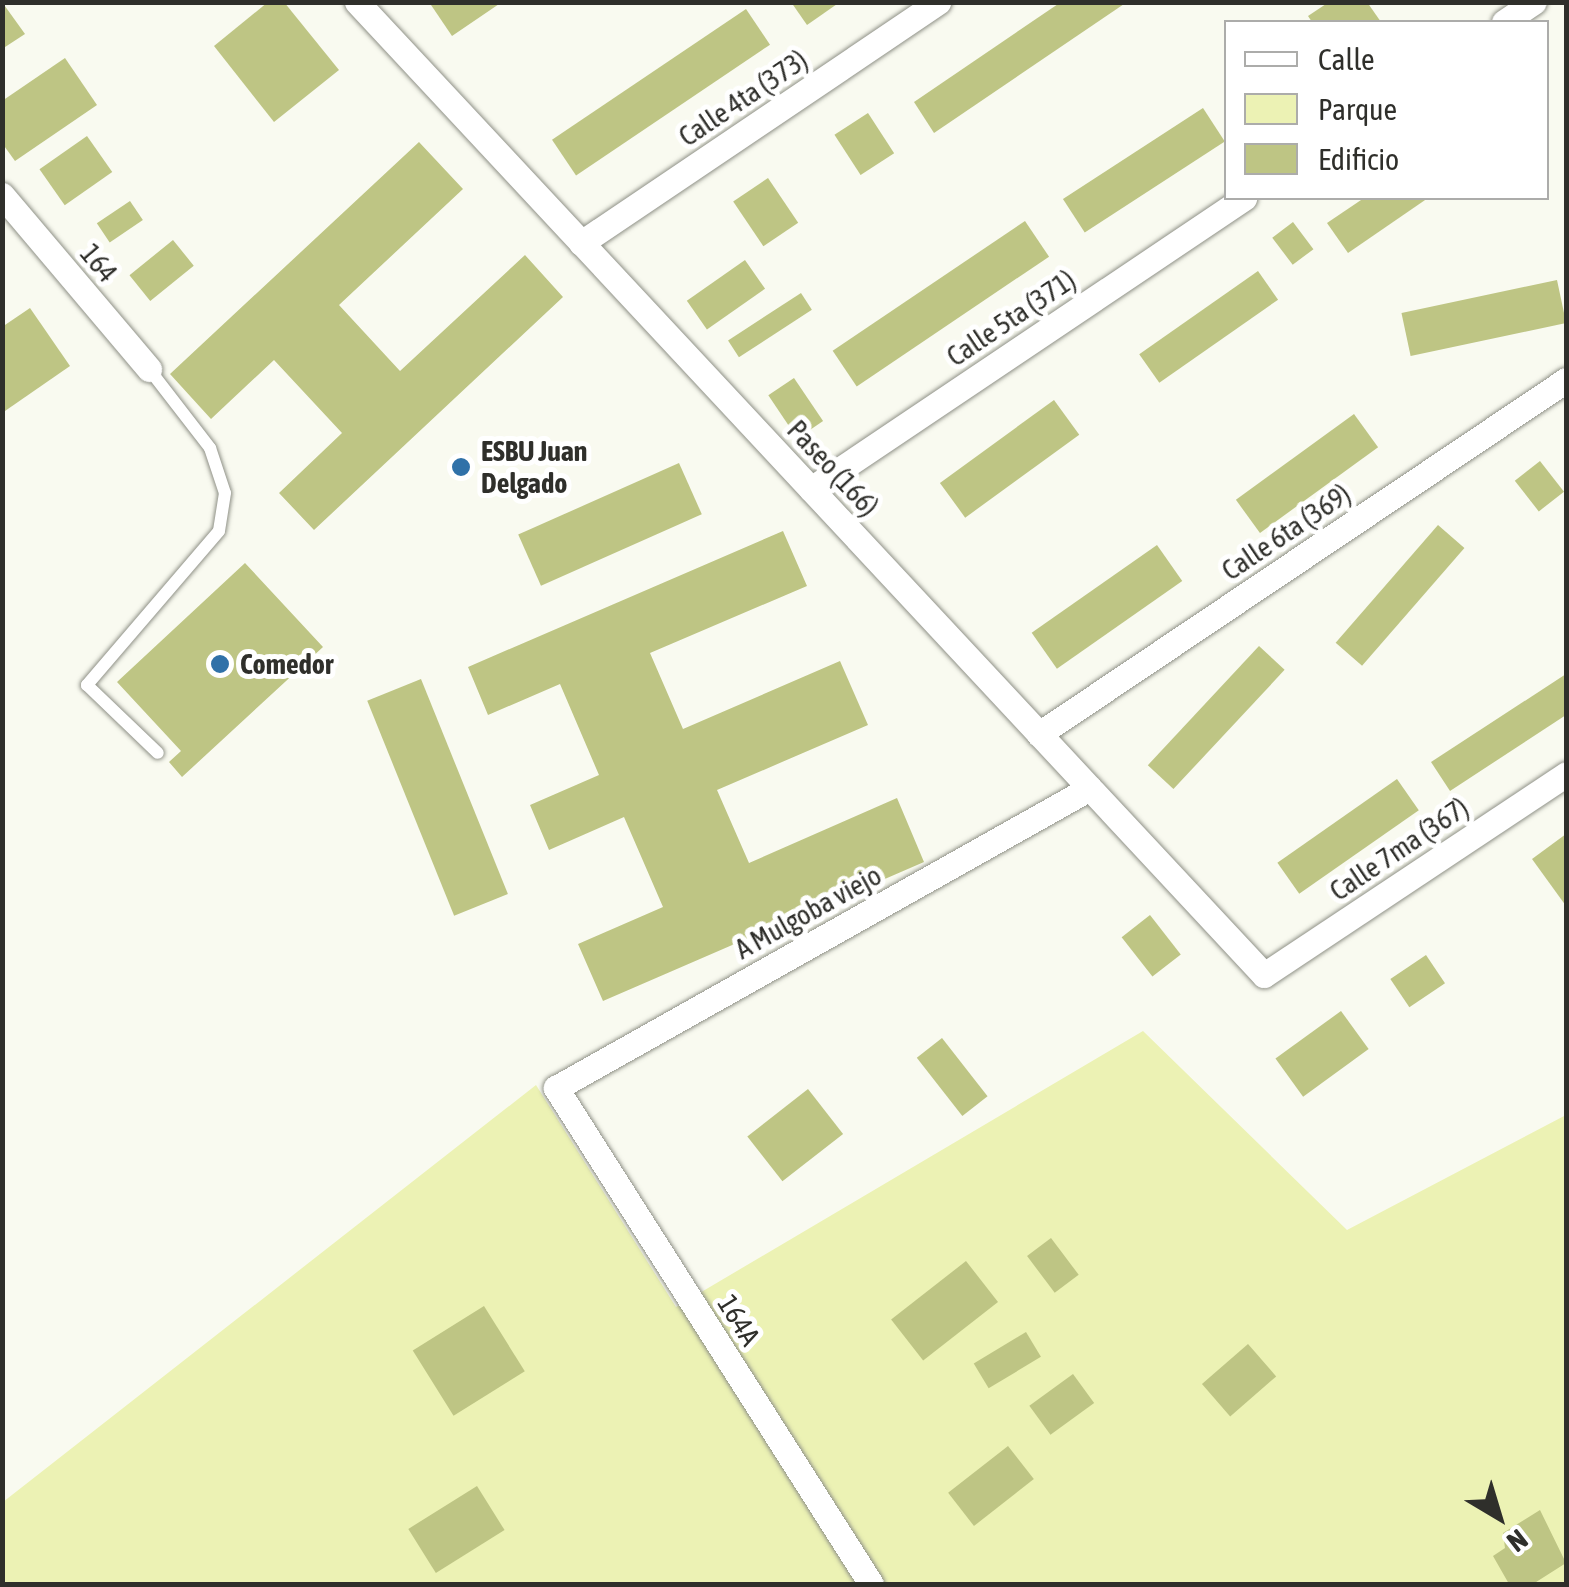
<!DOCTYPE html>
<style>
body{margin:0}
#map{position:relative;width:1569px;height:1587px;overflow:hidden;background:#f9faf0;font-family:"Asap Condensed",sans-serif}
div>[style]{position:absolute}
.green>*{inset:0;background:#ecf2b4}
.building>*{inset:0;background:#bec584;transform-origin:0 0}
.roads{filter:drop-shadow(0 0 2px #8f9187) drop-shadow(0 0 2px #8f9187)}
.lane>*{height:12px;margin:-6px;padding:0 6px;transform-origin:6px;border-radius:6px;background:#fff}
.street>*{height:25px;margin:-12.5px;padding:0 12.5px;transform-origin:12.5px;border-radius:12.5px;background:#fff}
.dots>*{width:28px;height:28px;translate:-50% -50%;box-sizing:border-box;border:5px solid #fff;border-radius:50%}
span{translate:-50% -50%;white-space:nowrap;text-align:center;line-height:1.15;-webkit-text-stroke:10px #fff;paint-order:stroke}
.street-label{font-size:28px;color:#2f2f2b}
.poi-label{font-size:28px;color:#2f2f2b;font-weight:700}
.left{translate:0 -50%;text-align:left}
.frame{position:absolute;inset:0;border:5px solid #2f2f2b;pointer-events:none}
.legend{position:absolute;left:1224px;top:20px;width:325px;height:180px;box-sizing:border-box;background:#fff;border:2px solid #acacaa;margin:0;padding:12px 18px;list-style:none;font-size:30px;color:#2f2f2b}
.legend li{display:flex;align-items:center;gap:20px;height:50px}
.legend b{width:50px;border:2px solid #acacaa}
.north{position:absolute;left:1449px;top:1467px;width:100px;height:100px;-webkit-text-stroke:8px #fff;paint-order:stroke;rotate:142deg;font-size:28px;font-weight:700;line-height:40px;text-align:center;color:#2f2f2b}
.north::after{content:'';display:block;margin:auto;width:35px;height:45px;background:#2f2f2b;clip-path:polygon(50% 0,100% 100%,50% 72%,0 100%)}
</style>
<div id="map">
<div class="green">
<div style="clip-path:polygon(1143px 1031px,1347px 1230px,1566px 1115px,1566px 1584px,3px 1584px,3px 1502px,536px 1085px,676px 1307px)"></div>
</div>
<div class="building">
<div style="clip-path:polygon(2px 2px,25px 34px,2px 49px)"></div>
<div style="clip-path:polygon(268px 2px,284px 2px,339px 70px,274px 122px,214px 46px)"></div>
<div style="clip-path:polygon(429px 2px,502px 2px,452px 36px)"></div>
<div style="clip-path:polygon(791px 2px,840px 2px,807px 25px)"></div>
<div style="clip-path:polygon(1061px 2px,1127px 2px,934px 133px,914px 102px)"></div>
<div style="clip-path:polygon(1329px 2px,1367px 2px,1381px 22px,1312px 22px,1308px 16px)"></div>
<div style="left:746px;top:9px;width:43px;height:234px;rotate:56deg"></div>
<div style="clip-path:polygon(65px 58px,97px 105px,15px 161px,2px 143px,2px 101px)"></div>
<div style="left:1203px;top:108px;width:40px;height:167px;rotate:57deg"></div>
<div style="left:868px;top:113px;width:48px;height:40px;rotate:57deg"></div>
<div style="left:87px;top:136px;width:44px;height:58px;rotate:55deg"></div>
<div style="clip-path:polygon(419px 142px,463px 189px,339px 305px,400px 371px,525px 255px,563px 297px,314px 530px,279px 493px,342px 433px,274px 360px,211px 419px,170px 374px)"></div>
<div style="left:768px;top:178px;width:54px;height:42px;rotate:56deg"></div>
<div style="clip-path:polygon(1364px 198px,1428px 198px,1348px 253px,1327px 223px)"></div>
<div style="left:130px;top:201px;width:23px;height:40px;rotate:56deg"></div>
<div style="left:1025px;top:221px;width:43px;height:232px;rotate:56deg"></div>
<div style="left:1293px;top:222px;width:34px;height:26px;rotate:53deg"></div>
<div style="left:173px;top:240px;width:33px;height:56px;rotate:51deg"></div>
<div style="left:745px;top:260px;width:35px;height:71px;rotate:55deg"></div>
<div style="left:1258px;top:271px;width:35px;height:145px;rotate:55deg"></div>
<div style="left:1557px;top:280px;width:44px;height:159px;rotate:78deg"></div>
<div style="left:801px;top:293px;width:20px;height:87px;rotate:57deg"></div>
<div style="clip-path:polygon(30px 308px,70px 366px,5px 411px,2px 327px)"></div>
<div style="left:794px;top:378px;width:52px;height:31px;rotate:56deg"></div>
<div style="left:1054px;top:400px;width:43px;height:141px;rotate:54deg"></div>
<div style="left:1354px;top:414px;width:41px;height:146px;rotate:54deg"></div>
<div style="left:1540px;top:461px;width:39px;height:32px;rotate:52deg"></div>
<div style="left:679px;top:463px;width:56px;height:176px;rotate:66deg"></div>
<div style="left:1438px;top:525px;width:35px;height:156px;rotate:41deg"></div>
<div style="clip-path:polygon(783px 531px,807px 586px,650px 653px,683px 729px,840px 661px,868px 725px,717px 790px,749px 863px,897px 798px,924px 862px,603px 1001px,578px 944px,663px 907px,624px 817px,549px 850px,530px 805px,599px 775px,560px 684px,488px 715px,468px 667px)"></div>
<div style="left:1157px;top:545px;width:44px;height:153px;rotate:55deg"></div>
<div style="clip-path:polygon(245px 563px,323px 647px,182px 777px,169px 762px,181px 751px,117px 682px)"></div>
<div style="left:1259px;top:646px;width:35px;height:163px;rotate:43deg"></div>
<div style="clip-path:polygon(1566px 674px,1566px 715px,1450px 791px,1431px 762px)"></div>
<div style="left:421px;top:679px;width:232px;height:58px;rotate:68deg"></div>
<div style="left:1397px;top:779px;width:38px;height:146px;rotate:55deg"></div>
<div style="clip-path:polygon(1566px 834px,1566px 906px,1532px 859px)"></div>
<div style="left:1150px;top:915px;width:50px;height:36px;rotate:52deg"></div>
<div style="left:1426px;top:955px;width:34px;height:43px;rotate:56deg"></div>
<div style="left:1341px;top:1011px;width:47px;height:81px;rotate:54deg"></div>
<div style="left:942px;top:1038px;width:74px;height:32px;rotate:52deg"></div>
<div style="left:808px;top:1089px;width:57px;height:77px;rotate:52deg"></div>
<div style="left:1051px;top:1238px;width:46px;height:30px;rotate:53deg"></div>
<div style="left:966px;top:1261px;width:52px;height:95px;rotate:52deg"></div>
<div style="left:484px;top:1306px;width:77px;height:84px;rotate:58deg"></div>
<div style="left:1026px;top:1332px;width:29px;height:61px;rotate:59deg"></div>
<div style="left:1248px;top:1344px;width:43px;height:61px;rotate:49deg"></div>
<div style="left:1073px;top:1374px;width:36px;height:54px;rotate:54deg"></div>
<div style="left:1008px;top:1446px;width:42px;height:76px;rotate:52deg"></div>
<div style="left:477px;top:1486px;width:52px;height:81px;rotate:58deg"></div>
<div style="clip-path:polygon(1540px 1510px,1566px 1563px,1533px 1584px,1509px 1584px,1493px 1556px,1505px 1548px,1503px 1533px)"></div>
</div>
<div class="roads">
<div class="lane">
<div style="left:149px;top:369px;width:100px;rotate:52.3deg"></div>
<div style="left:210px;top:448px;width:47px;rotate:71.6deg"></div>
<div style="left:225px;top:493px;width:38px;rotate:99deg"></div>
<div style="left:219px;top:531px;width:203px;rotate:130.6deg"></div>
<div style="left:87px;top:685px;width:98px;rotate:43.8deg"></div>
</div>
<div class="street">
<div style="left:357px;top:2px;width:1330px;rotate:47.01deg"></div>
<div style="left:1264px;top:975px;width:363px;rotate:-33.6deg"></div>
<div style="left:1504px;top:22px;width:36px;rotate:-34deg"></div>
<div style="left:2px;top:195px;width:228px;rotate:49.8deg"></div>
<div style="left:581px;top:243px;width:431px;rotate:-34deg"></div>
<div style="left:811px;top:489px;width:522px;rotate:-33.9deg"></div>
<div style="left:1039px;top:734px;width:635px;rotate:-33.89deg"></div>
<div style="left:871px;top:1584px;width:588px;rotate:-122.42deg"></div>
<div style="left:556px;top:1088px;width:612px;rotate:-29.33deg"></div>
</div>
</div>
<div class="dots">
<div style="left:461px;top:467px;background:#3071a8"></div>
<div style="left:220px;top:664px;background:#3071a8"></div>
</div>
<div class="street-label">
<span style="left:743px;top:98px;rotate:-34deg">Calle 4ta (373)</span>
<span style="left:99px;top:263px;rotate:50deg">164</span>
<span style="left:1011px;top:318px;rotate:-34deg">Calle 5ta (371)</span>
<span style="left:833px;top:468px;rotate:47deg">Paseo (166)</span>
<span style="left:1286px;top:532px;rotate:-34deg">Calle 6ta (369)</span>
<span style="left:1399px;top:849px;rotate:-34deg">Calle 7ma (367)</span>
<span style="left:808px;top:912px;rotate:-29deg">A Mulgoba viejo</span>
<span style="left:739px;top:1320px;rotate:58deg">164A</span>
</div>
<div class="poi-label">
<span class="left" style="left:481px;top:467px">ESBU Juan<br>Delgado</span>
<span class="left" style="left:240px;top:664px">Comedor</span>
</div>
<div class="frame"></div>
<ul class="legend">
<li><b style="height:12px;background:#fff"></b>Calle</li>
<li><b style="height:28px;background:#ecf2b4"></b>Parque</li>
<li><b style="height:28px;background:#bec584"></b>Edificio</li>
</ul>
<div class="north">N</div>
</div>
